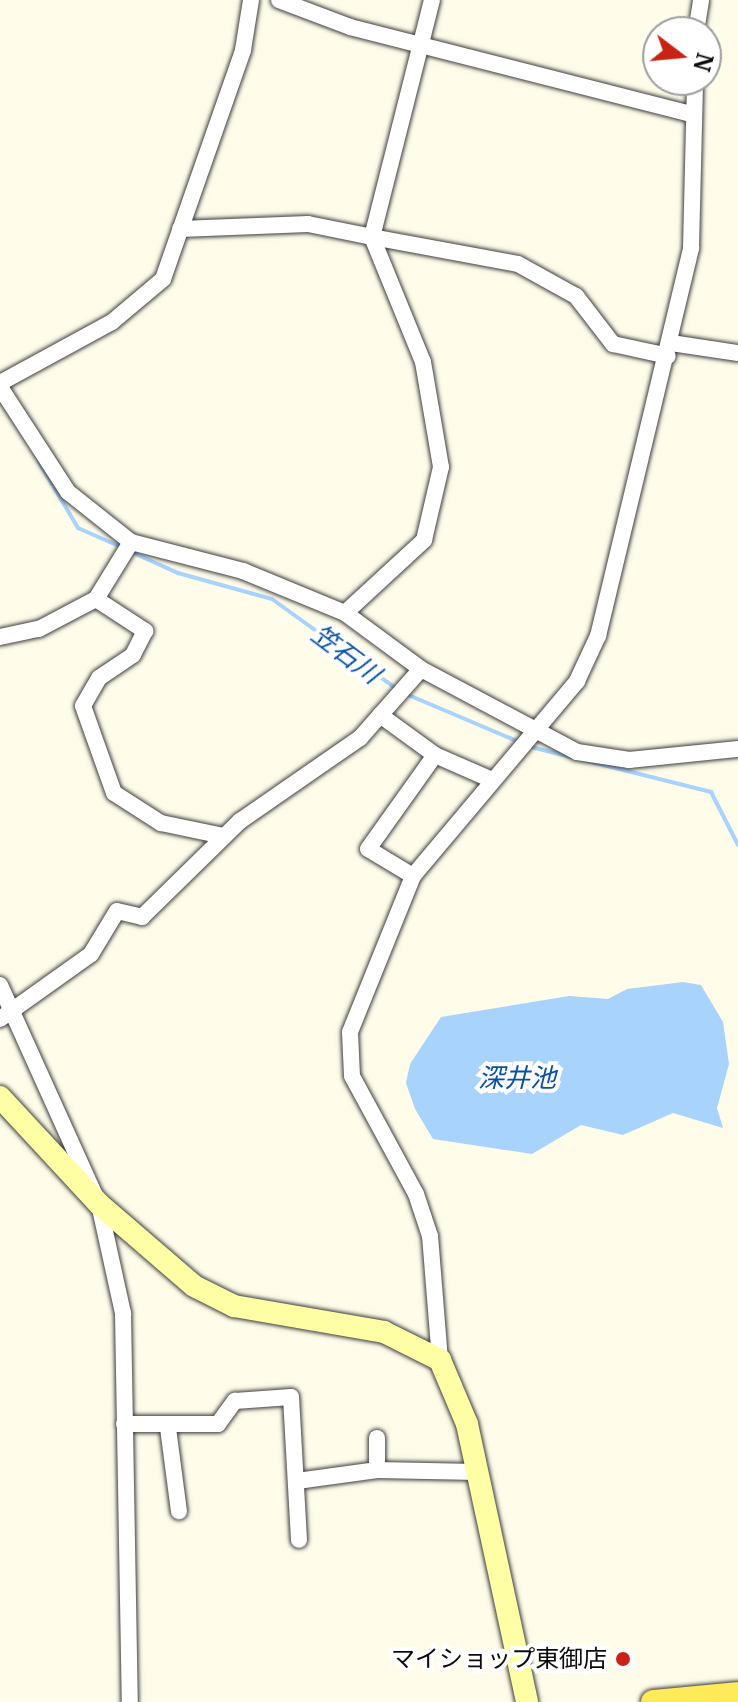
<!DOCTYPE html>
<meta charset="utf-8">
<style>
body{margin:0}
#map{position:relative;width:738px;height:1702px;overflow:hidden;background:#fffdea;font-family:Merriweather,"Noto Sans JP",serif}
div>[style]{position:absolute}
.water>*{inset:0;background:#a8d3fd}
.stream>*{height:4px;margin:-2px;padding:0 2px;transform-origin:2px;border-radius:2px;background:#a8d3fd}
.roads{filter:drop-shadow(0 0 2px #3e3e3e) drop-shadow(0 0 2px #3e3e3e)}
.street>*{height:16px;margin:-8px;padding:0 8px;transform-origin:8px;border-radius:8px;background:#fff}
.secondary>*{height:22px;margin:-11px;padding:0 11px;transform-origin:11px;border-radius:11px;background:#feffa5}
.primary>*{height:24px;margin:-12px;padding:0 12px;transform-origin:12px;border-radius:12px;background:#ffeb5a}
.dots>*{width:22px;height:22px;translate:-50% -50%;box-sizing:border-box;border:4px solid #fff;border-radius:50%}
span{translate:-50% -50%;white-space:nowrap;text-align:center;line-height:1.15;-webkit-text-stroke:8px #fff;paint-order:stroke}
.poi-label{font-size:24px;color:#0b0b0b}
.right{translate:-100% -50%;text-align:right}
.water-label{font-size:26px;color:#0950a9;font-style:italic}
.north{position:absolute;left:642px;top:16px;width:80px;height:80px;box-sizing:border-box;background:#fff;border:2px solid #9d9d9d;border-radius:50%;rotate:106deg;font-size:22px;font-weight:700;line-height:32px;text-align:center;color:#0b0b0b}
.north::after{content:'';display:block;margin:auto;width:28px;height:36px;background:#c92316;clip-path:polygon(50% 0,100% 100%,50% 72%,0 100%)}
</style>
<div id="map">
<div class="water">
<div style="clip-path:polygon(683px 982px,701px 985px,723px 1022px,729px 1064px,717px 1108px,723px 1128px,673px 1113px,623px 1135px,581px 1125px,532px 1154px,433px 1139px,415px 1109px,406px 1083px,410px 1064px,441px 1017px,569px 996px,608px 999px,627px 989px)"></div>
</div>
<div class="stream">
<div style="left:39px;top:462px;width:77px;rotate:59.4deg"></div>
<div style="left:78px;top:528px;width:47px;rotate:23.8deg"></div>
<div style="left:129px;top:551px;width:54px;rotate:24.2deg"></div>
<div style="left:178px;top:573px;width:98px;rotate:15.5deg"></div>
<div style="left:272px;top:599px;width:155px;rotate:35.8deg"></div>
<div style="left:406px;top:694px;width:123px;rotate:23deg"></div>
<div style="left:527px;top:746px;width:190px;rotate:14deg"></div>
<div style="left:711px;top:792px;width:59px;rotate:63deg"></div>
</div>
<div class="roads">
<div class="street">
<div style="left:279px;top:0;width:76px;rotate:20.8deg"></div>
<div style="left:350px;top:27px;width:355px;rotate:14.3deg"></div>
<div style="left:696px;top:32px;width:32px;rotate:-81deg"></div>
<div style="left:180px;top:229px;width:128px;rotate:-2.2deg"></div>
<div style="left:308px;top:224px;width:65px;rotate:11.5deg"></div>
<div style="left:372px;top:237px;width:244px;rotate:-75.8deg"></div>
<div style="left:372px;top:237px;width:148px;rotate:10.5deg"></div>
<div style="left:518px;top:264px;width:66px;rotate:28.9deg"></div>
<div style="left:576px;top:296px;width:61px;rotate:52.4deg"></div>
<div style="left:613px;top:344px;width:56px;rotate:12.3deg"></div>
<div style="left:671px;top:343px;width:68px;rotate:8.5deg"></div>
<div style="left:0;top:383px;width:128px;rotate:-28.6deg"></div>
<div style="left:112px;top:322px;width:67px;rotate:-40.1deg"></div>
<div style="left:163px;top:279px;width:243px;rotate:-70.7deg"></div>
<div style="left:243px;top:50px;width:51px;rotate:-80.9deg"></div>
<div style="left:0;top:387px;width:125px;rotate:57.1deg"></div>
<div style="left:68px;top:492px;width:80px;rotate:38.4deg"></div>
<div style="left:131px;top:542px;width:116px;rotate:14.5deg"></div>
<div style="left:243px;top:571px;width:110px;rotate:22.4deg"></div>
<div style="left:345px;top:613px;width:94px;rotate:36.4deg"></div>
<div style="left:421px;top:669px;width:177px;rotate:28deg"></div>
<div style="left:577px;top:752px;width:53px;rotate:8.7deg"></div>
<div style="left:629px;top:760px;width:110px;rotate:-5.8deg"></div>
<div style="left:96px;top:599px;width:59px;rotate:33.1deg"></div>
<div style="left:145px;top:631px;width:27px;rotate:117deg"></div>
<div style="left:133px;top:655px;width:41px;rotate:145.9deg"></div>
<div style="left:99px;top:678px;width:32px;rotate:120deg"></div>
<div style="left:83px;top:706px;width:92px;rotate:70.4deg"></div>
<div style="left:114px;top:793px;width:56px;rotate:32.6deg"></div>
<div style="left:161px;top:823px;width:63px;rotate:11.8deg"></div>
<div style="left:345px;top:613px;width:108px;rotate:-42.7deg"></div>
<div style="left:424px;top:540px;width:75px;rotate:-76.9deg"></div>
<div style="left:441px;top:467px;width:107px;rotate:-99.7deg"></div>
<div style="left:423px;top:362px;width:135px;rotate:-112.2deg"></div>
<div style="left:0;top:637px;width:40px;rotate:-12deg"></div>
<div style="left:39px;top:629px;width:64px;rotate:-27.8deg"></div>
<div style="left:96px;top:599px;width:67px;rotate:-58.4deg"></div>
<div style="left:380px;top:715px;width:68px;rotate:36deg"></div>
<div style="left:435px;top:755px;width:62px;rotate:23.7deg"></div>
<div style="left:413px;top:876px;width:52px;rotate:-149deg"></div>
<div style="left:368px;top:849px;width:115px;rotate:-54.5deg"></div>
<div style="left:0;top:985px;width:240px;rotate:65.7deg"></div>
<div style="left:99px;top:1204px;width:112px;rotate:77.6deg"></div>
<div style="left:123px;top:1313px;width:389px;rotate:89deg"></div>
<div style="left:0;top:1019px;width:112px;rotate:-35.5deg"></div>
<div style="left:91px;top:954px;width:50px;rotate:-58.8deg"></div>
<div style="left:117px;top:911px;width:26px;rotate:13deg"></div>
<div style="left:142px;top:917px;width:137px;rotate:-44.4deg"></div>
<div style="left:240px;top:821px;width:146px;rotate:-34.7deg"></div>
<div style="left:360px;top:738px;width:92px;rotate:-48.5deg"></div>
<div style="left:440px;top:1360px;width:124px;rotate:-94.6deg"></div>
<div style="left:430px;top:1236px;width:44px;rotate:-108.4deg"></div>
<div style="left:416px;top:1194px;width:134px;rotate:-118.5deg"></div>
<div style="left:352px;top:1076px;width:44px;rotate:-92.6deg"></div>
<div style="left:350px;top:1032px;width:168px;rotate:-68deg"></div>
<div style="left:413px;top:876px;width:255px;rotate:-49.9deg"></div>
<div style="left:577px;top:681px;width:50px;rotate:-65deg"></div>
<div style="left:598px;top:636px;width:399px;rotate:-76.5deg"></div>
<div style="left:691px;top:248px;width:168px;rotate:-88.6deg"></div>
<div style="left:124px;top:1424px;width:94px"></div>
<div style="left:218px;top:1424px;width:29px;rotate:-54deg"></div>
<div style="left:235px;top:1401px;width:56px;rotate:-4.1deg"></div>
<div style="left:291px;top:1397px;width:143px;rotate:86.8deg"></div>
<div style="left:168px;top:1428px;width:84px;rotate:82.5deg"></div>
<div style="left:377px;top:1438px;width:32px;rotate:90deg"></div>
<div style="left:297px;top:1481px;width:81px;rotate:-7.8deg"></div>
<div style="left:377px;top:1470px;width:101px;rotate:1.1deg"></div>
</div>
<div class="secondary">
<div style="left:0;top:1097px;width:146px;rotate:47.2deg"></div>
<div style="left:99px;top:1204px;width:125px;rotate:40.8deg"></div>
<div style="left:194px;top:1286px;width:45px;rotate:26.6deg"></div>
<div style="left:234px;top:1306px;width:152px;rotate:9.8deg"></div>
<div style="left:384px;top:1332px;width:63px;rotate:26.6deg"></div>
<div style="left:440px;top:1360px;width:69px;rotate:67.1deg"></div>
<div style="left:467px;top:1424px;width:284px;rotate:77.8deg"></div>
</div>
<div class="primary">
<div style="left:653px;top:1702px;width:85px;rotate:-5.4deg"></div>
</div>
</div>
<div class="dots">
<div style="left:623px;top:1659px;background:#c92316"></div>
</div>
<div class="poi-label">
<span class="right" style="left:607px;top:1659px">マイショップ東御店</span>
</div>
<div class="water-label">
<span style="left:346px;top:654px;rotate:37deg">笠石川</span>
<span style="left:517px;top:1078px">深井池</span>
</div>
<div class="north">N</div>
</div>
